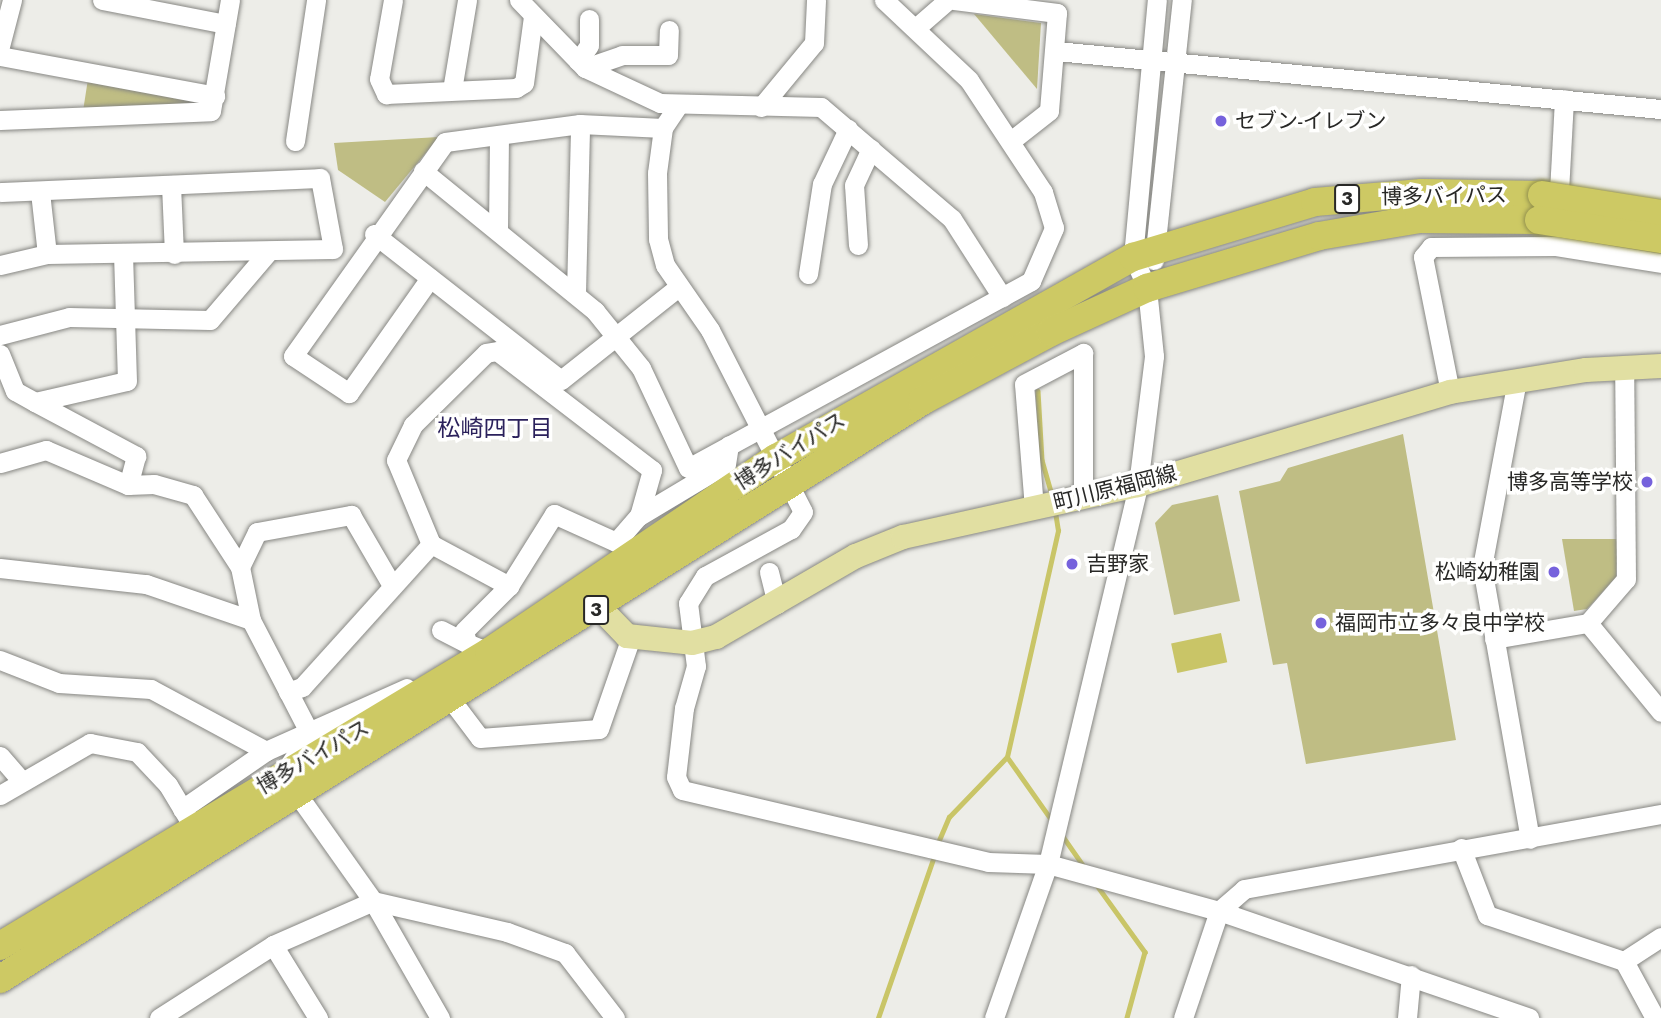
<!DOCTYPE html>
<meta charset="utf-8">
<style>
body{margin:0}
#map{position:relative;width:1661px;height:1018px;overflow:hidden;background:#edede8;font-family:Jost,"Noto Sans JP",sans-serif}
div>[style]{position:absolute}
.green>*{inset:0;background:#bfbd84}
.water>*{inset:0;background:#c9c567;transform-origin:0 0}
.stream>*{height:4.5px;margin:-2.25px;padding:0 2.25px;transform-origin:2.25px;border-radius:2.25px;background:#c9c567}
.roads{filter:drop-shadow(0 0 2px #878783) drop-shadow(0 0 2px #878783)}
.minor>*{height:19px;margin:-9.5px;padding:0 9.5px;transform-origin:9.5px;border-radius:9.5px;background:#fff}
.major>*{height:24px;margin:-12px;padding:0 12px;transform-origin:12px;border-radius:12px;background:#e1dfa2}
.highway>*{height:28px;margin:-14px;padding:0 14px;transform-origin:14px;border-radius:14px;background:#cdc964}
.bridges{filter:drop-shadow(0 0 2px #93914e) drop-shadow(0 0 2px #93914e)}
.highway-bridge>*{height:28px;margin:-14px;padding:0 14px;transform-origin:14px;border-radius:14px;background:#cdc964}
.dots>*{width:19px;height:19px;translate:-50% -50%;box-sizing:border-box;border:4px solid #fffffe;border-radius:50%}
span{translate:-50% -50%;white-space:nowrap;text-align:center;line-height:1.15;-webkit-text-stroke:7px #fffffe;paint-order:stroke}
.shield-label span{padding:2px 5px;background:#fffffe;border:2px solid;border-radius:5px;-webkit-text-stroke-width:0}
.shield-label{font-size:19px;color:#282826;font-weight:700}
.poi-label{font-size:21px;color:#282826}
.left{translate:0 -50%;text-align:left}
.right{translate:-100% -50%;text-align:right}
.street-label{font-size:21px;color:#282826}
.neighbourhood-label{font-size:23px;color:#2b215b}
</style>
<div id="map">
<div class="green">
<div style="clip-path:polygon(974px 14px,1041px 23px,1037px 89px)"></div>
<div style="clip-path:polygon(88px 79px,199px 98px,199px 106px,83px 111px)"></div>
<div style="clip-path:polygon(439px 137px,385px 202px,338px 170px,334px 143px)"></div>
<div style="clip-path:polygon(1403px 434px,1456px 740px,1306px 764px,1287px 663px,1273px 665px,1239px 491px,1280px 481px,1288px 468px)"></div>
<div style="clip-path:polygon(1218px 495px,1240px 601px,1174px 615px,1155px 523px,1172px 505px)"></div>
<div style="clip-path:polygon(1562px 539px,1618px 539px,1616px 577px,1587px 609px,1574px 611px)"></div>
</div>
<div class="water">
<div style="left:1221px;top:633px;width:30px;height:51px;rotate:78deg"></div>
</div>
<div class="stream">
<div style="left:1038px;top:391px;width:69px;rotate:86.7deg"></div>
<div style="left:1042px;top:460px;width:37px;rotate:74deg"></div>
<div style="left:1008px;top:758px;width:75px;rotate:54.8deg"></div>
<div style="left:1062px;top:835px;width:40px;rotate:55.1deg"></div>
<div style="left:937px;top:845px;width:30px;rotate:-67deg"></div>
<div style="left:949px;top:817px;width:83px;rotate:-46deg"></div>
<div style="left:1007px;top:757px;width:232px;rotate:-77.3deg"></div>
<div style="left:1058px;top:531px;width:20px;rotate:-99deg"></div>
<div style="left:1096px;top:884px;width:84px;rotate:54.2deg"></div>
<div style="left:1145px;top:952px;width:68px;rotate:105.3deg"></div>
<div style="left:878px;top:1018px;width:175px;rotate:-70.9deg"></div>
</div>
<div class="roads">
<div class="minor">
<div style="left:102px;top:0;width:126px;rotate:11deg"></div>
<div style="left:393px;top:0;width:80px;rotate:100deg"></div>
<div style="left:379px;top:79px;width:17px;rotate:65deg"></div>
<div style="left:386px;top:94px;width:130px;rotate:-2.6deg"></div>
<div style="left:516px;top:88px;width:9px;rotate:-32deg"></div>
<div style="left:524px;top:83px;width:68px;rotate:-82.3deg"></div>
<div style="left:519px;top:0;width:95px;rotate:45.9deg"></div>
<div style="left:585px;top:68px;width:83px;rotate:25deg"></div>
<div style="left:660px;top:103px;width:161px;rotate:1.4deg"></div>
<div style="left:821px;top:107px;width:172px;rotate:40.5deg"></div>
<div style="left:952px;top:219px;width:93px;rotate:57.3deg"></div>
<div style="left:954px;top:0;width:104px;rotate:7.2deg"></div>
<div style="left:1057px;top:13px;width:98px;rotate:94.7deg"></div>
<div style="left:1049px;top:111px;width:47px;rotate:141.9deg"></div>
<div style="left:918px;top:26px;width:40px;rotate:-41deg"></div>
<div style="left:0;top:46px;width:48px;rotate:-75.4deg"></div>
<div style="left:1056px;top:51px;width:608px;rotate:5.48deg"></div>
<div style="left:0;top:56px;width:219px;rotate:10.5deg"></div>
<div style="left:578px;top:61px;width:19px;rotate:-55deg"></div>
<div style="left:589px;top:45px;width:26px;rotate:-90deg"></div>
<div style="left:585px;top:68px;width:39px;rotate:-19deg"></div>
<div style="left:622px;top:55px;width:46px"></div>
<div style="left:668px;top:55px;width:25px;rotate:-88deg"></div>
<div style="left:452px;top:90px;width:91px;rotate:-80.5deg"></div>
<div style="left:677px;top:107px;width:25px;rotate:124deg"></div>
<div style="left:663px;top:128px;width:45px;rotate:97.6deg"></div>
<div style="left:657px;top:173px;width:66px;rotate:89.1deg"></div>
<div style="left:658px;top:239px;width:27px;rotate:75deg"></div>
<div style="left:665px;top:265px;width:79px;rotate:55.3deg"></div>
<div style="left:710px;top:330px;width:204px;rotate:62.9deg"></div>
<div style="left:803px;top:512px;width:21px;rotate:125deg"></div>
<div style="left:791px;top:529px;width:98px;rotate:151.3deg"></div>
<div style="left:705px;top:576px;width:32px;rotate:122deg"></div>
<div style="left:688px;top:603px;width:64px;rotate:82.8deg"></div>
<div style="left:696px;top:666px;width:44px;rotate:105.9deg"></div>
<div style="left:684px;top:708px;width:69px;rotate:96.6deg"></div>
<div style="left:676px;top:777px;width:14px;rotate:65deg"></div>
<div style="left:682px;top:790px;width:314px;rotate:13.2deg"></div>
<div style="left:988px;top:862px;width:60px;rotate:1.9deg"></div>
<div style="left:1048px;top:864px;width:177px;rotate:15.4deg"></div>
<div style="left:1219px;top:911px;width:328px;rotate:19deg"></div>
<div style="left:761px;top:107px;width:83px;rotate:-50.4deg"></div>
<div style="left:814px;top:43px;width:43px;rotate:-87.3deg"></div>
<div style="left:0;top:120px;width:211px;rotate:-2.4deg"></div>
<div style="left:211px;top:111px;width:113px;rotate:-80.3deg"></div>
<div style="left:295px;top:141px;width:143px;rotate:-81.5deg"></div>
<div style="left:423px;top:171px;width:222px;rotate:39.1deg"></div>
<div style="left:595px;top:311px;width:73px;rotate:51.1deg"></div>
<div style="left:641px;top:368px;width:110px;rotate:64.8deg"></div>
<div style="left:688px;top:468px;width:391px;rotate:-28.6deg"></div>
<div style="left:1031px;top:281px;width:58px;rotate:-66.5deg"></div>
<div style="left:1054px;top:228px;width:38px;rotate:-107deg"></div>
<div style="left:1043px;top:192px;width:134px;rotate:-123.5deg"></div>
<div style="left:969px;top:80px;width:117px;rotate:-136.7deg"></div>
<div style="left:171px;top:185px;width:69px;rotate:87.5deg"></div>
<div style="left:0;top:192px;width:320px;rotate:-2.5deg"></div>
<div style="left:320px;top:178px;width:72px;rotate:79.6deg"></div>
<div style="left:333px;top:249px;width:286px;rotate:179deg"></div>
<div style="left:47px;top:254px;width:48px;rotate:166.8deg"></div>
<div style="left:40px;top:192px;width:62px;rotate:83.6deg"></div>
<div style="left:1558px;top:210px;width:111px;rotate:-86.9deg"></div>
<div style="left:498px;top:231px;width:96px;rotate:-89.4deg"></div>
<div style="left:374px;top:234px;width:237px;rotate:38deg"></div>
<div style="left:561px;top:380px;width:148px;rotate:-38.4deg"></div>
<div style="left:858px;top:245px;width:60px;rotate:-93.8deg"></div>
<div style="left:854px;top:185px;width:40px;rotate:-65deg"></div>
<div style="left:1154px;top:260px;width:262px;rotate:-83.9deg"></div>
<div style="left:808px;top:274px;width:91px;rotate:-81.2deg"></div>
<div style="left:822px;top:184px;width:61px;rotate:-64.7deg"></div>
<div style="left:430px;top:278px;width:141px;rotate:125.2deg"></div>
<div style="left:349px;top:393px;width:67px;rotate:-146.5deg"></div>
<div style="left:293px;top:356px;width:262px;rotate:-54.6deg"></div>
<div style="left:445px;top:142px;width:136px;rotate:-7.6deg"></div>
<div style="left:580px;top:124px;width:83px;rotate:2.8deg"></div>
<div style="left:576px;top:293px;width:169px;rotate:-88.6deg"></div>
<div style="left:0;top:335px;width:71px;rotate:-14.6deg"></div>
<div style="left:69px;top:317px;width:141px;rotate:1.2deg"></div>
<div style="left:210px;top:320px;width:91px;rotate:-49.5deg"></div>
<div style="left:0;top:354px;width:40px;rotate:68deg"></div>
<div style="left:15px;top:391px;width:23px;rotate:29deg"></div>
<div style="left:35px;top:402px;width:94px;rotate:-12.9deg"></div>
<div style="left:127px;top:381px;width:125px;rotate:-91.8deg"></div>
<div style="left:1517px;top:380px;width:190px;rotate:100.6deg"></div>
<div style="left:1482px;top:567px;width:276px;rotate:80deg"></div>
<div style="left:1450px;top:392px;width:138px;rotate:-101.3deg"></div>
<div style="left:1423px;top:257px;width:13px;rotate:-51deg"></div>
<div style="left:1431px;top:247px;width:125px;rotate:-0.5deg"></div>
<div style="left:1556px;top:246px;width:106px;rotate:9.2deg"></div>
<div style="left:35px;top:402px;width:115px;rotate:28.1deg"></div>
<div style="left:136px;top:456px;width:30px;rotate:105deg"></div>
<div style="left:0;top:463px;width:48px;rotate:-15.8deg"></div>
<div style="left:46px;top:450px;width:89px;rotate:23.1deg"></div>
<div style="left:128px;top:485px;width:26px;rotate:-2deg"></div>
<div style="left:154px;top:484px;width:41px;rotate:15.8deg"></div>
<div style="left:193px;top:495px;width:86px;rotate:56.9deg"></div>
<div style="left:240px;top:567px;width:54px;rotate:78.3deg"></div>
<div style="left:251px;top:620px;width:128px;rotate:62.6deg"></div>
<div style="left:310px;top:734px;width:48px;rotate:124deg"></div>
<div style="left:283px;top:774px;width:156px;rotate:54.7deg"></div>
<div style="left:373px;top:901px;width:135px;rotate:60.2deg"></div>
<div style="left:1034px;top:508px;width:124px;rotate:-94.6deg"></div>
<div style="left:1024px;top:384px;width:67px;rotate:-27.7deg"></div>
<div style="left:1083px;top:353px;width:143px;rotate:90deg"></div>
<div style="left:639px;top:516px;width:48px;rotate:-74.2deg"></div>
<div style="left:652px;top:470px;width:195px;rotate:-142.5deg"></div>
<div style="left:497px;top:351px;width:11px;rotate:170deg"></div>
<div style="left:486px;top:353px;width:103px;rotate:135.4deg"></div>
<div style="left:413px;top:425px;width:39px;rotate:116deg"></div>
<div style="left:396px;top:460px;width:91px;rotate:67.4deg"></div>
<div style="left:431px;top:544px;width:89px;rotate:28.3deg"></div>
<div style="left:509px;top:586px;width:85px;rotate:-58deg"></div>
<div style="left:554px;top:514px;width:68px;rotate:24.3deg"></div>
<div style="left:616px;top:542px;width:35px;rotate:-49deg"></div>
<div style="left:639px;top:516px;width:101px;rotate:-30.9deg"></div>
<div style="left:726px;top:464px;width:19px;rotate:-81deg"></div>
<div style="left:240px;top:567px;width:39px;rotate:-64deg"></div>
<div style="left:257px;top:532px;width:96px;rotate:-10.3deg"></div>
<div style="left:351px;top:515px;width:78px;rotate:59.8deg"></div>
<div style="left:0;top:568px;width:147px;rotate:6.3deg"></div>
<div style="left:146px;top:584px;width:111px;rotate:18.9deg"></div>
<div style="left:769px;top:572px;width:33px;rotate:76deg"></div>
<div style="left:1588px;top:623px;width:115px;rotate:50.6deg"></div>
<div style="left:441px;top:630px;width:29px;rotate:27deg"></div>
<div style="left:1494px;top:639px;width:95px;rotate:-9.7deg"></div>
<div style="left:1588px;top:623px;width:58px;rotate:-49.2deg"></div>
<div style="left:1626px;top:579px;width:211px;rotate:-90.5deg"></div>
<div style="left:489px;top:652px;width:24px;rotate:-158deg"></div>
<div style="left:467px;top:643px;width:12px;rotate:-104deg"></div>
<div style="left:464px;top:631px;width:64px;rotate:-45deg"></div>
<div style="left:0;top:660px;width:63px;rotate:21.3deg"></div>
<div style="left:59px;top:683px;width:92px;rotate:3.7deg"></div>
<div style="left:151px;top:689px;width:131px;rotate:28.3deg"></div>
<div style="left:288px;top:692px;width:15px;rotate:-20deg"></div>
<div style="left:302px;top:687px;width:193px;rotate:-47.9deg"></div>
<div style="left:452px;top:701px;width:46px;rotate:52.9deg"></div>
<div style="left:480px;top:738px;width:119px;rotate:-4.3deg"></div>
<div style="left:599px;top:729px;width:97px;rotate:-70.8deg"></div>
<div style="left:0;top:756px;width:33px;rotate:49deg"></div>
<div style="left:0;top:795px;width:104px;rotate:-30deg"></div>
<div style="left:90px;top:743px;width:48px;rotate:10.8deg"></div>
<div style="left:137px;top:752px;width:45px;rotate:46.8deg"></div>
<div style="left:168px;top:785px;width:41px;rotate:59deg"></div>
<div style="left:182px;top:809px;width:102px;rotate:-34.6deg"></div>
<div style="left:266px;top:751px;width:154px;rotate:-24.1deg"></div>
<div style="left:1461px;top:848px;width:72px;rotate:68.8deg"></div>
<div style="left:1487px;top:915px;width:145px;rotate:18.6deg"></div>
<div style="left:1624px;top:961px;width:65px;rotate:61.5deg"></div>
<div style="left:273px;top:945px;width:86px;rotate:58.3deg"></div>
<div style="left:1624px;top:961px;width:44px;rotate:-33deg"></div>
<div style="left:159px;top:1018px;width:135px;rotate:-32.6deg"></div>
<div style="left:273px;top:945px;width:109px;rotate:-23.7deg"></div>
<div style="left:373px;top:901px;width:138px;rotate:13deg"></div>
<div style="left:507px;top:932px;width:62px;rotate:19.9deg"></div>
<div style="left:565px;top:953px;width:82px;rotate:52.4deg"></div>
<div style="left:994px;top:1018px;width:163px;rotate:-70.7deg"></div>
<div style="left:1048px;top:864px;width:390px;rotate:-76.6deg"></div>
<div style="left:1138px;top:485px;width:130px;rotate:-82.9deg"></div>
<div style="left:1154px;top:356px;width:68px;rotate:-95.9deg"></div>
<div style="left:1147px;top:288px;width:34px;rotate:-114deg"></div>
<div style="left:1133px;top:257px;width:258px;rotate:-84.7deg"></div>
<div style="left:1183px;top:1018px;width:113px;rotate:-71.4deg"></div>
<div style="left:1219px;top:911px;width:33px;rotate:-41deg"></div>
<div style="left:1244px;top:889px;width:424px;rotate:-10.2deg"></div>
<div style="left:1407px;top:1018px;width:43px;rotate:-84.7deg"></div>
</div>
<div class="major">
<div style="left:600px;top:608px;width:39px;rotate:46deg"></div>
<div style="left:627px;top:636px;width:65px;rotate:6.1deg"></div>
<div style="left:692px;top:643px;width:25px;rotate:-14deg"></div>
<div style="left:716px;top:637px;width:162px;rotate:-30.1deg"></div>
<div style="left:856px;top:556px;width:51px;rotate:-22deg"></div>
<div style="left:903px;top:537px;width:241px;rotate:-12.5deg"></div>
<div style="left:1138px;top:485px;width:326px;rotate:-16.6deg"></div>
<div style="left:1450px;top:392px;width:138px;rotate:-9.2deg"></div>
<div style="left:1586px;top:370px;width:75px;rotate:-3.1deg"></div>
</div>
<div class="highway">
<div style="left:0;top:946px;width:571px;rotate:-31.02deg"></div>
<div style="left:489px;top:652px;width:346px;rotate:-34.1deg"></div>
<div style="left:776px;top:458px;width:410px;rotate:-29.4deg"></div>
<div style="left:1133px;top:257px;width:190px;rotate:-16.8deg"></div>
<div style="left:1315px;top:202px;width:107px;rotate:-4.8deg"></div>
<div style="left:1422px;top:193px;width:120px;rotate:1deg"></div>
<div style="left:0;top:979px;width:1088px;rotate:-32.08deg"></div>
<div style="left:922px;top:401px;width:146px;rotate:-28.1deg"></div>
<div style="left:1051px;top:332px;width:106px;rotate:-24.6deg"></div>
<div style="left:1147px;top:288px;width:180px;rotate:-16.8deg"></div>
<div style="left:1319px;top:236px;width:101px;rotate:-9.6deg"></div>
<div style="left:1419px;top:219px;width:120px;rotate:0.5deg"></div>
</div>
</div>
<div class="bridges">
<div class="highway-bridge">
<div style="left:1542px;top:195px;width:121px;rotate:9.1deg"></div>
<div style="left:1539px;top:220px;width:123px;rotate:8.9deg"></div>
</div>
</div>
<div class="dots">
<div style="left:1221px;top:121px;background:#7662dc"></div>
<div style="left:1647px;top:482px;background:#7662dc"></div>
<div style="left:1072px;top:564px;background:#7662dc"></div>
<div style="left:1554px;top:572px;background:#7662dc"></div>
<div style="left:1321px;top:623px;background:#7662dc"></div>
</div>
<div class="shield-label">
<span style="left:1347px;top:199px">3</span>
<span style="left:596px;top:610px">3</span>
</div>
<div class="poi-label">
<span class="left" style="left:1235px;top:121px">セブン-イレブン</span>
<span class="right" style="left:1633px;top:482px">博多高等学校</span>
<span class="left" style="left:1086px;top:564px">吉野家</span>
<span class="right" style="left:1540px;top:572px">松崎幼稚園</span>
<span class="left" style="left:1335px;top:623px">福岡市立多々良中学校</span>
</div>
<div class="street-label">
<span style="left:1444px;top:196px;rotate:-1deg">博多バイパス</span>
<span style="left:790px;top:451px;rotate:-32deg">博多バイパス</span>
<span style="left:1115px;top:488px;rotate:-14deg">町川原福岡線</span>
<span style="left:313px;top:757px;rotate:-30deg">博多バイパス</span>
</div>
<div class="neighbourhood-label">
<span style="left:495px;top:428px">松崎四丁目</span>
</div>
</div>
